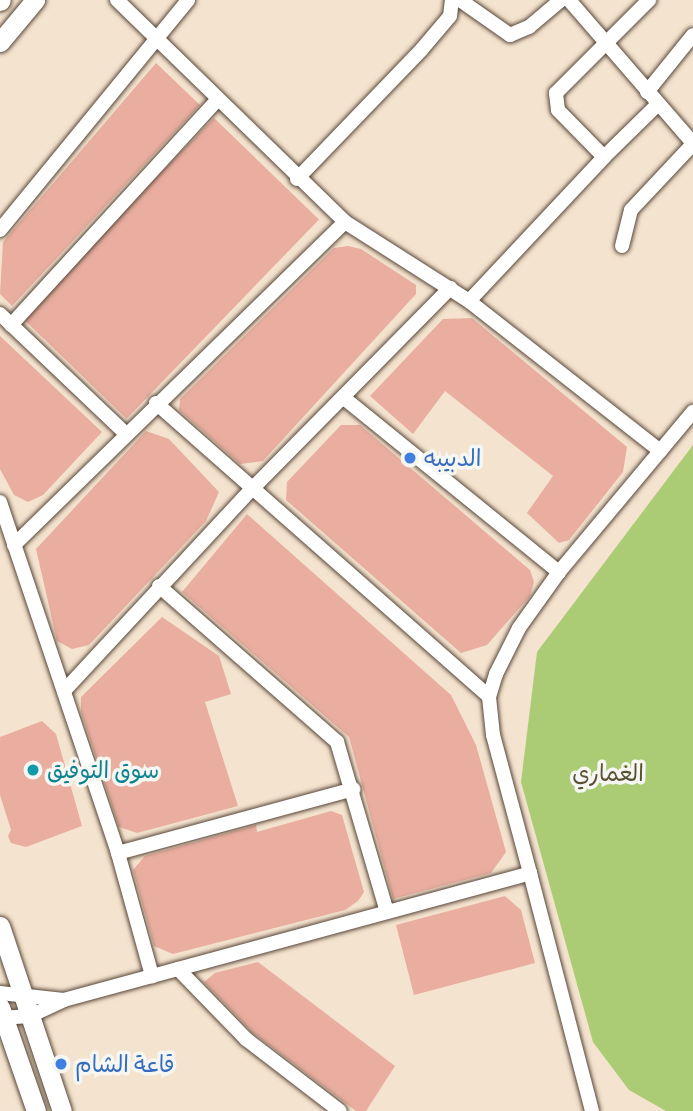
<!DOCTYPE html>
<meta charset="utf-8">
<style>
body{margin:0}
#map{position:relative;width:693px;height:1111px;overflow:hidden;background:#f4e3ce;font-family:Itim,"Playpen Sans Arabic",sans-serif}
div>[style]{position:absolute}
.green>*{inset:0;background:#abcc75}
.building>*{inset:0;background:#e9aea0;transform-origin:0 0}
.roads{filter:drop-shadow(0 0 2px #574638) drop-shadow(0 0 2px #574638)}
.minor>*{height:14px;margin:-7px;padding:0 7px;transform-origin:7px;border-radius:7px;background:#fff}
.major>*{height:19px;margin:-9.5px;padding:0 9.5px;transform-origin:9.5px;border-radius:9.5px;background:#fff}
.dots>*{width:19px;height:19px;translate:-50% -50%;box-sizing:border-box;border:4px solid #f6f6f2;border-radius:50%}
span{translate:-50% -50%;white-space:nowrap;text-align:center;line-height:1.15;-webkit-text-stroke:7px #f6f6f2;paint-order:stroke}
.shop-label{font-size:23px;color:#366cbe}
.left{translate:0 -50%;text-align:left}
.culture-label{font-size:23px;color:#0d838f}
.park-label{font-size:23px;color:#575234}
</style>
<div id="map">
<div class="green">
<div style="clip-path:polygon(693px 445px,693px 1111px,666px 1111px,629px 1090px,593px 1042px,521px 782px,537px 652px)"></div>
</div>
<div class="building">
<div style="clip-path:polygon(156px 63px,200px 105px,12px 306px,0 294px,3px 242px)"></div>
<div style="left:214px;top:118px;width:146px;height:277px;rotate:44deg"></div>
<div style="clip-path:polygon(348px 246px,361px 249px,416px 285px,416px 294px,263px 461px,240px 464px,179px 410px,180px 399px,334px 248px)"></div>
<div style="clip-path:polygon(472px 318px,627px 447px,623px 472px,569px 540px,559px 543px,527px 513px,553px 476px,445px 391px,413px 434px,370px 396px,443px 319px)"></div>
<div style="clip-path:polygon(0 336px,102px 432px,43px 495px,28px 502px,14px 495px,0 469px)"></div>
<div style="clip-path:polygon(341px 425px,360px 425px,530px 570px,534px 582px,530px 596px,487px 645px,461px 653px,286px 500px,287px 482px)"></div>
<div style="clip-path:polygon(146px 431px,169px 439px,219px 492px,206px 521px,89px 645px,72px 649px,57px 641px,36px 549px)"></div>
<div style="clip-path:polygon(247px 514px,451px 695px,476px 745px,506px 852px,491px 873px,393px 899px,349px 737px,182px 592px)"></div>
<div style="clip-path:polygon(162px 617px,219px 656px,231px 694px,205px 702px,238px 806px,137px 833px,119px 827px,81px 712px,81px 697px)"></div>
<div style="clip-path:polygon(42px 721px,56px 734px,82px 826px,26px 847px,11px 843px,8px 836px,11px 830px,0 795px,0 737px)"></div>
<div style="clip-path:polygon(331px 811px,342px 815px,364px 892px,358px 901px,345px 910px,173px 954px,154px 946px,133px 870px,145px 856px,256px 825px,257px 832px)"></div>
<div style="clip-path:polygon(505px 896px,521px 910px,535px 963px,414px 995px,396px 925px)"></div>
<div style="clip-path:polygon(258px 962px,395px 1066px,366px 1111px,356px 1111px,252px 1032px,204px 982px,215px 973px)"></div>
</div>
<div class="roads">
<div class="minor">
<div style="left:117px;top:0;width:318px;rotate:44.2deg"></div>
<div style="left:345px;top:222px;width:147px;rotate:32.5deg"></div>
<div style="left:469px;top:301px;width:243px;rotate:38.1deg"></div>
<div style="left:460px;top:0;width:61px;rotate:35deg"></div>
<div style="left:510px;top:35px;width:21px;rotate:-23deg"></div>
<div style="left:529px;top:27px;width:42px;rotate:-40.2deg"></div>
<div style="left:569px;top:0;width:189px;rotate:49.1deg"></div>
<div style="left:647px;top:92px;width:73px;rotate:-51.1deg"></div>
<div style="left:604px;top:157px;width:74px;rotate:-44.5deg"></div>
<div style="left:297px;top:179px;width:180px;rotate:-46.1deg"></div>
<div style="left:422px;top:49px;width:43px;rotate:-49.7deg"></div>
<div style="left:450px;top:16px;width:16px;rotate:-83deg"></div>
<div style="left:0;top:230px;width:297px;rotate:-50.7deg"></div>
<div style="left:622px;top:246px;width:37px;rotate:-76deg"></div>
<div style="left:631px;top:210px;width:91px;rotate:-46.8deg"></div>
<div style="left:469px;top:301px;width:197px;rotate:-46.8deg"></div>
<div style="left:604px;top:157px;width:66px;rotate:-134.4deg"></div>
<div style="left:558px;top:110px;width:17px;rotate:-97deg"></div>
<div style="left:556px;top:93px;width:132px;rotate:-45deg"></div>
<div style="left:0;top:314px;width:173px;rotate:43.6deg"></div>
<div style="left:11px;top:325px;width:306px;rotate:-47.5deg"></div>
<div style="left:344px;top:398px;width:277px;rotate:39deg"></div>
<div style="left:156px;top:403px;width:444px;rotate:41.4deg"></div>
<div style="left:0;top:502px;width:370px;rotate:71.4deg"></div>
<div style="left:118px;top:853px;width:128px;rotate:74.5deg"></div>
<div style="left:14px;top:545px;width:462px;rotate:-44.3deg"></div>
<div style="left:159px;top:586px;width:237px;rotate:41.2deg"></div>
<div style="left:337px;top:742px;width:177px;rotate:73.6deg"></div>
<div style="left:64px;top:691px;width:275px;rotate:-47.1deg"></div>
<div style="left:251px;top:490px;width:284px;rotate:-45.4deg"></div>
<div style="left:118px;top:853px;width:244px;rotate:-15.2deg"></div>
<div style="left:530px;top:873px;width:246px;rotate:75.4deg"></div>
<div style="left:178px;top:969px;width:98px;rotate:45.8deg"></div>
<div style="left:246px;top:1039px;width:118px;rotate:37.5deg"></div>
<div style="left:0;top:993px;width:64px;rotate:6.2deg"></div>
<div style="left:0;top:1018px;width:30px;rotate:-4deg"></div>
<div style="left:30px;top:1016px;width:38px;rotate:-25deg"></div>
<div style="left:64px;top:1000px;width:483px;rotate:-15.2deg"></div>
<div style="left:530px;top:873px;width:143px;rotate:-105deg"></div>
<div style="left:493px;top:735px;width:38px;rotate:-96deg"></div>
<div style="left:489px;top:697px;width:24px;rotate:-73deg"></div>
<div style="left:496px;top:674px;width:51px;rotate:-63.4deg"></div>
<div style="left:519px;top:628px;width:69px;rotate:-54.5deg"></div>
<div style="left:559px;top:572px;width:209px;rotate:-50.1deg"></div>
</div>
<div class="major">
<div style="left:0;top:1px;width:1px;rotate:-45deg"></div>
<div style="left:0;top:42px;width:55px;rotate:-50.2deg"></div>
<div style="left:0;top:926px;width:195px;rotate:71.5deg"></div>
<div style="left:0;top:1007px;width:110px;rotate:70.9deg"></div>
</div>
</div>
<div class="dots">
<div style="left:410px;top:458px;background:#3f7fe0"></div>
<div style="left:33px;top:770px;background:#0f9aa8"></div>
<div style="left:61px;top:1064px;background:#3f7fe0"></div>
</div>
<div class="shop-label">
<span class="left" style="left:424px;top:458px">الدبيبه</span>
<span class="left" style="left:75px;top:1064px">قاعة الشام</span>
</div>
<div class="culture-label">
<span class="left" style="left:47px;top:770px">سوق التوفيق</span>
</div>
<div class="park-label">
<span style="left:608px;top:773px">الغماري</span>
</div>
</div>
